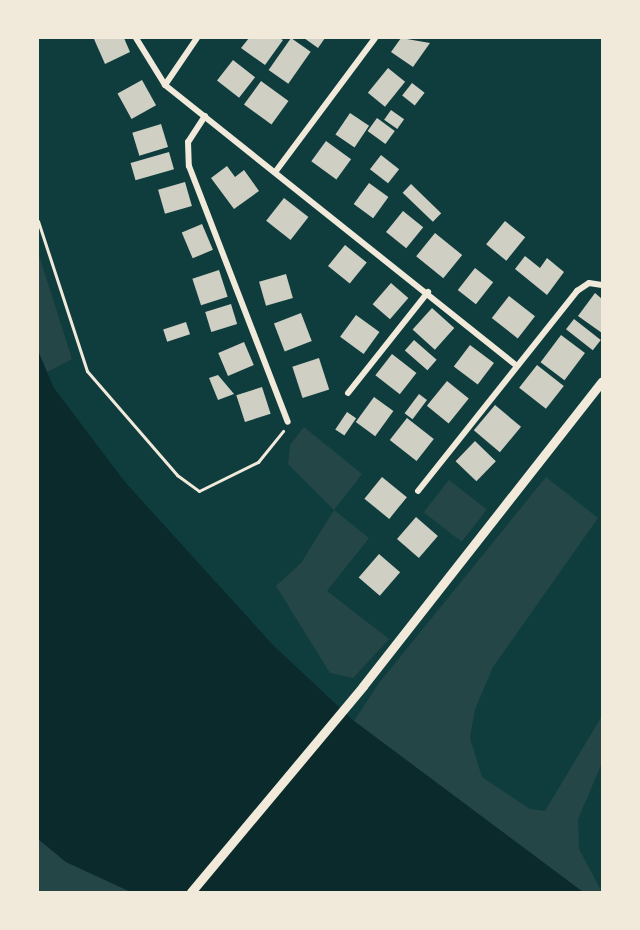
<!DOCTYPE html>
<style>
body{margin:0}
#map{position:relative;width:640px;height:930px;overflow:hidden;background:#0f3d3e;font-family:Helvetica,sans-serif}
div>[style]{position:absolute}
.green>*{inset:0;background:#244646;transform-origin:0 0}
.water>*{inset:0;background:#0a2a2b}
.building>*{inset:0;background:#cfcfc3;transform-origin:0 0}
.path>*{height:3px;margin:-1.5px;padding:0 1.5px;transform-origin:1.5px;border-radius:1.5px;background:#f1e9da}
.minor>*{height:6px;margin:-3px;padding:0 3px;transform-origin:3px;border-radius:3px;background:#f1e9da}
.tertiary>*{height:9px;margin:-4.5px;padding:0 4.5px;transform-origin:4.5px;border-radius:4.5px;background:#f1e9da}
span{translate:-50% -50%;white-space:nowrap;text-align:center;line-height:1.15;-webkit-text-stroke:5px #f1e9da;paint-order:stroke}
.frame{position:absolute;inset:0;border:39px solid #f1e9da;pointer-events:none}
</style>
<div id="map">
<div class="green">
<div style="clip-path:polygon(38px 252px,72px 359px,47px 372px,38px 351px)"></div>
<div style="clip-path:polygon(304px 427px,362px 474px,334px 510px,369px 538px,327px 591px,389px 639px,353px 678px,330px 673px,276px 586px,301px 563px,334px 510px,288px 464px,290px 445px)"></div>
<div style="clip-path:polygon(546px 477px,598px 518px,493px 667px,475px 709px,470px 738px,482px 777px,530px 809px,545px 811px,602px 716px,602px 763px,578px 819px,579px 849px,602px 892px,583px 892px,354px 721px,379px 683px)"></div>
<div style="left:449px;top:480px;width:48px;height:41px;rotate:38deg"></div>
<div style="clip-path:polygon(38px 839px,66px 862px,131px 892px,38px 892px)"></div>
</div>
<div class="water">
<div style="clip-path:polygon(38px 351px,54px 388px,125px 482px,273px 645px,354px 721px,583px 892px,131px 892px,66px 862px,38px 839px)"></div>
</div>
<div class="building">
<div style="clip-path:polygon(124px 38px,130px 52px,105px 64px,94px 39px)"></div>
<div style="clip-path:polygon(249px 38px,279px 38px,283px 40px,265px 65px,241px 48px)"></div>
<div style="left:291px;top:38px;width:24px;height:39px;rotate:35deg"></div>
<div style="clip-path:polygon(304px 38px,325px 38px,318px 48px)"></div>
<div style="clip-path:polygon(401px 38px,430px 43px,413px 67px,391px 52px)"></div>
<div style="left:233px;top:60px;width:28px;height:26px;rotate:38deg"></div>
<div style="left:388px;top:68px;width:22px;height:32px;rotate:39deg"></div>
<div style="left:142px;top:80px;width:29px;height:28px;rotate:61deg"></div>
<div style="left:261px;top:81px;width:34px;height:29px;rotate:36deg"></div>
<div style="left:412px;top:83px;width:16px;height:16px;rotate:38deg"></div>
<div style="left:391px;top:110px;width:16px;height:12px;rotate:35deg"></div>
<div style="left:350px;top:113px;width:23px;height:26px;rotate:34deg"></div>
<div style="left:377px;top:118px;width:22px;height:16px;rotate:36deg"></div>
<div style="left:161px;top:124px;width:24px;height:30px;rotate:73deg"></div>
<div style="left:326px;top:141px;width:31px;height:25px;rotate:36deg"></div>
<div style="left:169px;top:152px;width:18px;height:40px;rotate:74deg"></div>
<div style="left:381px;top:155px;width:23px;height:18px;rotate:38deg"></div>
<div style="clip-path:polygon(227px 166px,235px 177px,244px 170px,259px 191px,234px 209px,211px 178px)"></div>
<div style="left:185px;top:182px;width:25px;height:28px;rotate:74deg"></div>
<div style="left:369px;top:183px;width:24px;height:26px;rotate:36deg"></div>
<div style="left:411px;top:184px;width:42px;height:12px;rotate:44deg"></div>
<div style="left:284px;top:198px;width:31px;height:29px;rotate:38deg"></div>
<div style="left:403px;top:211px;width:26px;height:27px;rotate:39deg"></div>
<div style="left:505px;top:221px;width:26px;height:30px;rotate:39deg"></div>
<div style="left:202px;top:224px;width:28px;height:22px;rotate:67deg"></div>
<div style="left:435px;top:233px;width:35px;height:30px;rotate:39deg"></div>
<div style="left:345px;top:245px;width:28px;height:27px;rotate:39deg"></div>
<div style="clip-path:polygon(525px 256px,540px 268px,547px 258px,564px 272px,547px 295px,515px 269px)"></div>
<div style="left:475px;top:268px;width:23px;height:28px;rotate:38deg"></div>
<div style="left:219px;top:270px;width:28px;height:28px;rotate:72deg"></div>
<div style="left:286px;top:274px;width:25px;height:28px;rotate:74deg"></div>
<div style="left:391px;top:283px;width:23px;height:28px;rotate:41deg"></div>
<div style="clip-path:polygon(595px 293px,602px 299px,602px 333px,578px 316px)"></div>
<div style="left:509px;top:296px;width:33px;height:28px;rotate:38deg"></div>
<div style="left:231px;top:304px;width:21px;height:27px;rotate:73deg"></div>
<div style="left:432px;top:308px;width:30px;height:29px;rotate:42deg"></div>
<div style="left:301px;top:313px;width:30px;height:29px;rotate:69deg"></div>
<div style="left:356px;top:315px;width:29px;height:27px;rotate:36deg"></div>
<div style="left:574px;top:319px;width:34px;height:13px;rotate:38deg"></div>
<div style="left:186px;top:322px;width:13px;height:24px;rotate:72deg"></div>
<div style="left:561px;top:335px;width:30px;height:34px;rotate:37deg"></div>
<div style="left:414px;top:340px;width:30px;height:14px;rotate:41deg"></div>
<div style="left:244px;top:342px;width:25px;height:28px;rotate:67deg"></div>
<div style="left:470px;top:345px;width:30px;height:27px;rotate:37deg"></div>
<div style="left:392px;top:354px;width:31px;height:27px;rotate:38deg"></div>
<div style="left:319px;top:358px;width:33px;height:28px;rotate:72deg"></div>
<div style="left:537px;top:365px;width:34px;height:29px;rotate:38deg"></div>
<div style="clip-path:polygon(218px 375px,234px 394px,218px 400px,209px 378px)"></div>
<div style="left:447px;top:381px;width:28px;height:32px;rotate:39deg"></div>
<div style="left:262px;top:387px;width:28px;height:27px;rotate:72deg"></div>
<div style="left:419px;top:394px;width:10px;height:24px;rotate:37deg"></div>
<div style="left:374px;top:397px;width:24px;height:31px;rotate:36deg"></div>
<div style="left:495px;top:405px;width:34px;height:33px;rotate:40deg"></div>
<div style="left:347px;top:412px;width:11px;height:21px;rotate:34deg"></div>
<div style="left:407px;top:418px;width:34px;height:28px;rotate:38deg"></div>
<div style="left:475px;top:441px;width:29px;height:28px;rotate:44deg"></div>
<div style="left:382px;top:477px;width:32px;height:28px;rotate:39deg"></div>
<div style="left:416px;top:517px;width:29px;height:29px;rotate:41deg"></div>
<div style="left:379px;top:554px;width:28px;height:31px;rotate:41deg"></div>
</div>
<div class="path">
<div style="left:38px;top:221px;width:158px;rotate:71.9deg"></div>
<div style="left:87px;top:371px;width:138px;rotate:49.1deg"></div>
<div style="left:177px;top:475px;width:27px;rotate:36deg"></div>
<div style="left:199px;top:491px;width:66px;rotate:-26.2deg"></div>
<div style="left:258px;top:462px;width:40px;rotate:-51deg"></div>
</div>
<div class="minor">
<div style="left:136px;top:38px;width:55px;rotate:58.3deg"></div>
<div style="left:165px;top:85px;width:450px;rotate:38.6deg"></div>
<div style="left:165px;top:85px;width:57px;rotate:-55.8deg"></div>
<div style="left:205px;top:116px;width:31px;rotate:123deg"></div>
<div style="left:188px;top:142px;width:24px;rotate:88deg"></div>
<div style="left:189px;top:166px;width:274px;rotate:68.9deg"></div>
<div style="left:276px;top:171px;width:166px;rotate:-53.3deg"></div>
<div style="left:348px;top:393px;width:129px;rotate:-51.6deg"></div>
<div style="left:418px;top:491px;width:256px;rotate:-51.5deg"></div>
<div style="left:577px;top:291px;width:14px;rotate:-34deg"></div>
<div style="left:589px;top:283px;width:13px;rotate:9deg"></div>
</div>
<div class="tertiary">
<div style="left:191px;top:892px;width:268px;rotate:-50.1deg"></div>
<div style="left:363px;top:686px;width:387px;rotate:-51.9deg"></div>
</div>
<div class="frame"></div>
</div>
